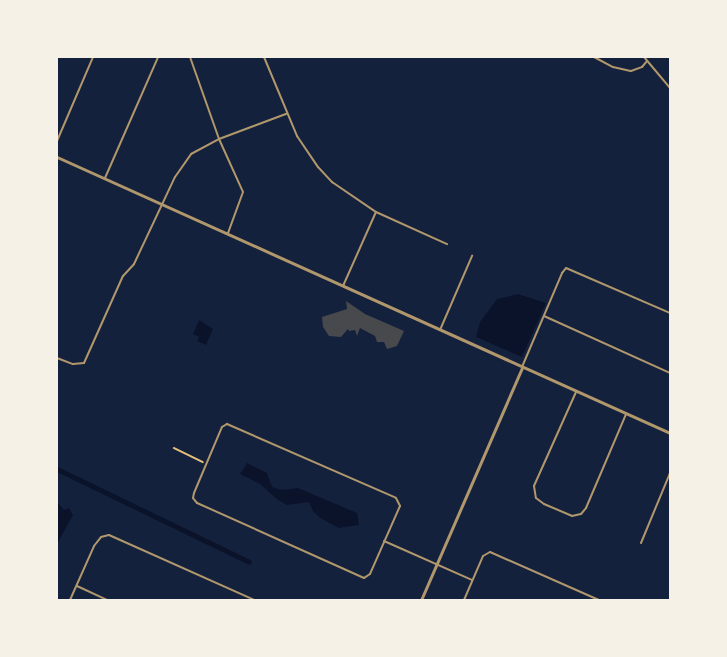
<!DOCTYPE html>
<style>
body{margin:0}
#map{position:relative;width:727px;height:657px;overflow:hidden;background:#14213d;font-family:"Fira Sans Condensed",sans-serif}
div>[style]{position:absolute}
.water>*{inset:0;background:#0b132b}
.canal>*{height:5px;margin:-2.5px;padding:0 2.5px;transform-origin:2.5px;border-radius:2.5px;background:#0b132b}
.building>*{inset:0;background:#48494c}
.path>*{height:1.5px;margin:-0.75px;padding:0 0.75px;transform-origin:0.75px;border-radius:0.75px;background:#e5c07b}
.minor>*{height:2px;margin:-1px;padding:0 1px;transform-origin:1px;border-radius:1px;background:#b1986c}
.tertiary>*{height:3px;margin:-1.5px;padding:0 1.5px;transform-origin:1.5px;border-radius:1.5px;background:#b1986c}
span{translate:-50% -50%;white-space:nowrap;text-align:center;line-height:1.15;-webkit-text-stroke:4.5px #f6f1e7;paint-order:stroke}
.frame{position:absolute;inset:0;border:58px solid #f6f1e7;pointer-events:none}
</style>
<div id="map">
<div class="water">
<div style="clip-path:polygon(518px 294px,546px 303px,522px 357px,476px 337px,480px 322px,497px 299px)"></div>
<div style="clip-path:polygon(199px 320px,213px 329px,206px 345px,197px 341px,199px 337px,193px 334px)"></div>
<div style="clip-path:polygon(247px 463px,267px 473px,272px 487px,282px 490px,298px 488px,357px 513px,359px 525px,339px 528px,320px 518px,313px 511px,309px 502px,287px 505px,278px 500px,260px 484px,240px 474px)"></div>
<div style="clip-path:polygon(57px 502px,64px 510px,69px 508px,73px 515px,57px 544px)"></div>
</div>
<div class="canal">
<div style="left:57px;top:469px;width:213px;rotate:25.8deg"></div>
</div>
<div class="building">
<div style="clip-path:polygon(346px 301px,365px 314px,404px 331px,397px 346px,387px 349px,384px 342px,377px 342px,375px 336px,360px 328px,357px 336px,355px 330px,349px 331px,348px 329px,341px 337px,329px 336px,323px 327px,322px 317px,347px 309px)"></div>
</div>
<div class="path">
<div style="left:174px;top:448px;width:32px;rotate:26deg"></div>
</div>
<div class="minor">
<div style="left:190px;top:57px;width:87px;rotate:70.5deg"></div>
<div style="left:219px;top:139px;width:58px;rotate:65.6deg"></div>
<div style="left:243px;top:192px;width:44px;rotate:110.1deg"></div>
<div style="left:264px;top:57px;width:86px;rotate:67.3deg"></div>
<div style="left:297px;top:136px;width:37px;rotate:56deg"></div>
<div style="left:318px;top:167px;width:21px;rotate:47deg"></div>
<div style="left:332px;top:182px;width:53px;rotate:34.3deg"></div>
<div style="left:376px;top:212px;width:78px;rotate:24.3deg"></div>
<div style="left:594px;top:57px;width:21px;rotate:28deg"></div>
<div style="left:613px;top:67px;width:18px;rotate:13deg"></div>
<div style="left:631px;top:71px;width:12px;rotate:-20deg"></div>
<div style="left:642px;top:67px;width:8px;rotate:-50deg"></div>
<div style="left:644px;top:57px;width:40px;rotate:50deg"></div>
<div style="left:57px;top:141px;width:91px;rotate:-66.8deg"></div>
<div style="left:105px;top:178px;width:132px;rotate:-66.3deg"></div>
<div style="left:343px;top:286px;width:81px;rotate:-66deg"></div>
<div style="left:544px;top:316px;width:138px;rotate:24.3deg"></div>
<div style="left:440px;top:330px;width:81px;rotate:-66.6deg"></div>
<div style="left:57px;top:358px;width:17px;rotate:21deg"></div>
<div style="left:73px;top:364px;width:11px;rotate:-5deg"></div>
<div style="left:84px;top:363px;width:95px;rotate:-65.9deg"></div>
<div style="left:123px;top:276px;width:16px;rotate:-47deg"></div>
<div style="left:134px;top:264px;width:96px;rotate:-64.8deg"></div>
<div style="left:175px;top:177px;width:28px;rotate:-55deg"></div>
<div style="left:191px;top:154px;width:32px;rotate:-28deg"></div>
<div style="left:219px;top:139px;width:72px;rotate:-20.5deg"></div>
<div style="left:522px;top:367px;width:102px;rotate:-66.9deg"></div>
<div style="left:562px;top:273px;width:6px;rotate:-51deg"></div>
<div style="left:566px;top:268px;width:113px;rotate:23.4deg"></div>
<div style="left:576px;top:392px;width:103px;rotate:114.1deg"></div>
<div style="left:534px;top:486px;width:12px;rotate:81deg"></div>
<div style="left:536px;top:498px;width:10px;rotate:37deg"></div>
<div style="left:544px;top:504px;width:30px;rotate:23deg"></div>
<div style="left:572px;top:516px;width:9px;rotate:-13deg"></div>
<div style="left:581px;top:514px;width:8px;rotate:-50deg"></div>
<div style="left:586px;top:508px;width:102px;rotate:-66.9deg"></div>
<div style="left:227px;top:424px;width:184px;rotate:23.6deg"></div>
<div style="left:396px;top:498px;width:9px;rotate:63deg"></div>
<div style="left:400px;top:506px;width:74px;rotate:113.8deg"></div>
<div style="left:370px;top:574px;width:7px;rotate:146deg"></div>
<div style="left:364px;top:578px;width:183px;rotate:-155.8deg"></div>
<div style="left:197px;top:503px;width:6px;rotate:-129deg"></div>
<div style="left:193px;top:498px;width:5px;rotate:-79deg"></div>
<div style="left:194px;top:493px;width:72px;rotate:-67deg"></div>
<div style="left:222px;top:427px;width:6px;rotate:-31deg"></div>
<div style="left:384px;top:541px;width:96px;rotate:23.9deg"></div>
<div style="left:641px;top:543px;width:76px;rotate:-67.5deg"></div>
<div style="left:77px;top:586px;width:33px;rotate:25deg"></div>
<div style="left:70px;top:600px;width:59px;rotate:-66deg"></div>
<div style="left:94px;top:546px;width:11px;rotate:-52deg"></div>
<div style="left:101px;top:537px;width:8px;rotate:-14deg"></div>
<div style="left:109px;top:535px;width:159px;rotate:24.1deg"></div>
<div style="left:464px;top:600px;width:48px;rotate:-66.6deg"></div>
<div style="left:483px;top:556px;width:8px;rotate:-30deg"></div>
<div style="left:490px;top:552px;width:119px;rotate:23.8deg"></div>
</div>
<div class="tertiary">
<div style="left:57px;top:157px;width:672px;rotate:24.24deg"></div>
<div style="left:421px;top:600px;width:253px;rotate:-66.5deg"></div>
</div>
<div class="frame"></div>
</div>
